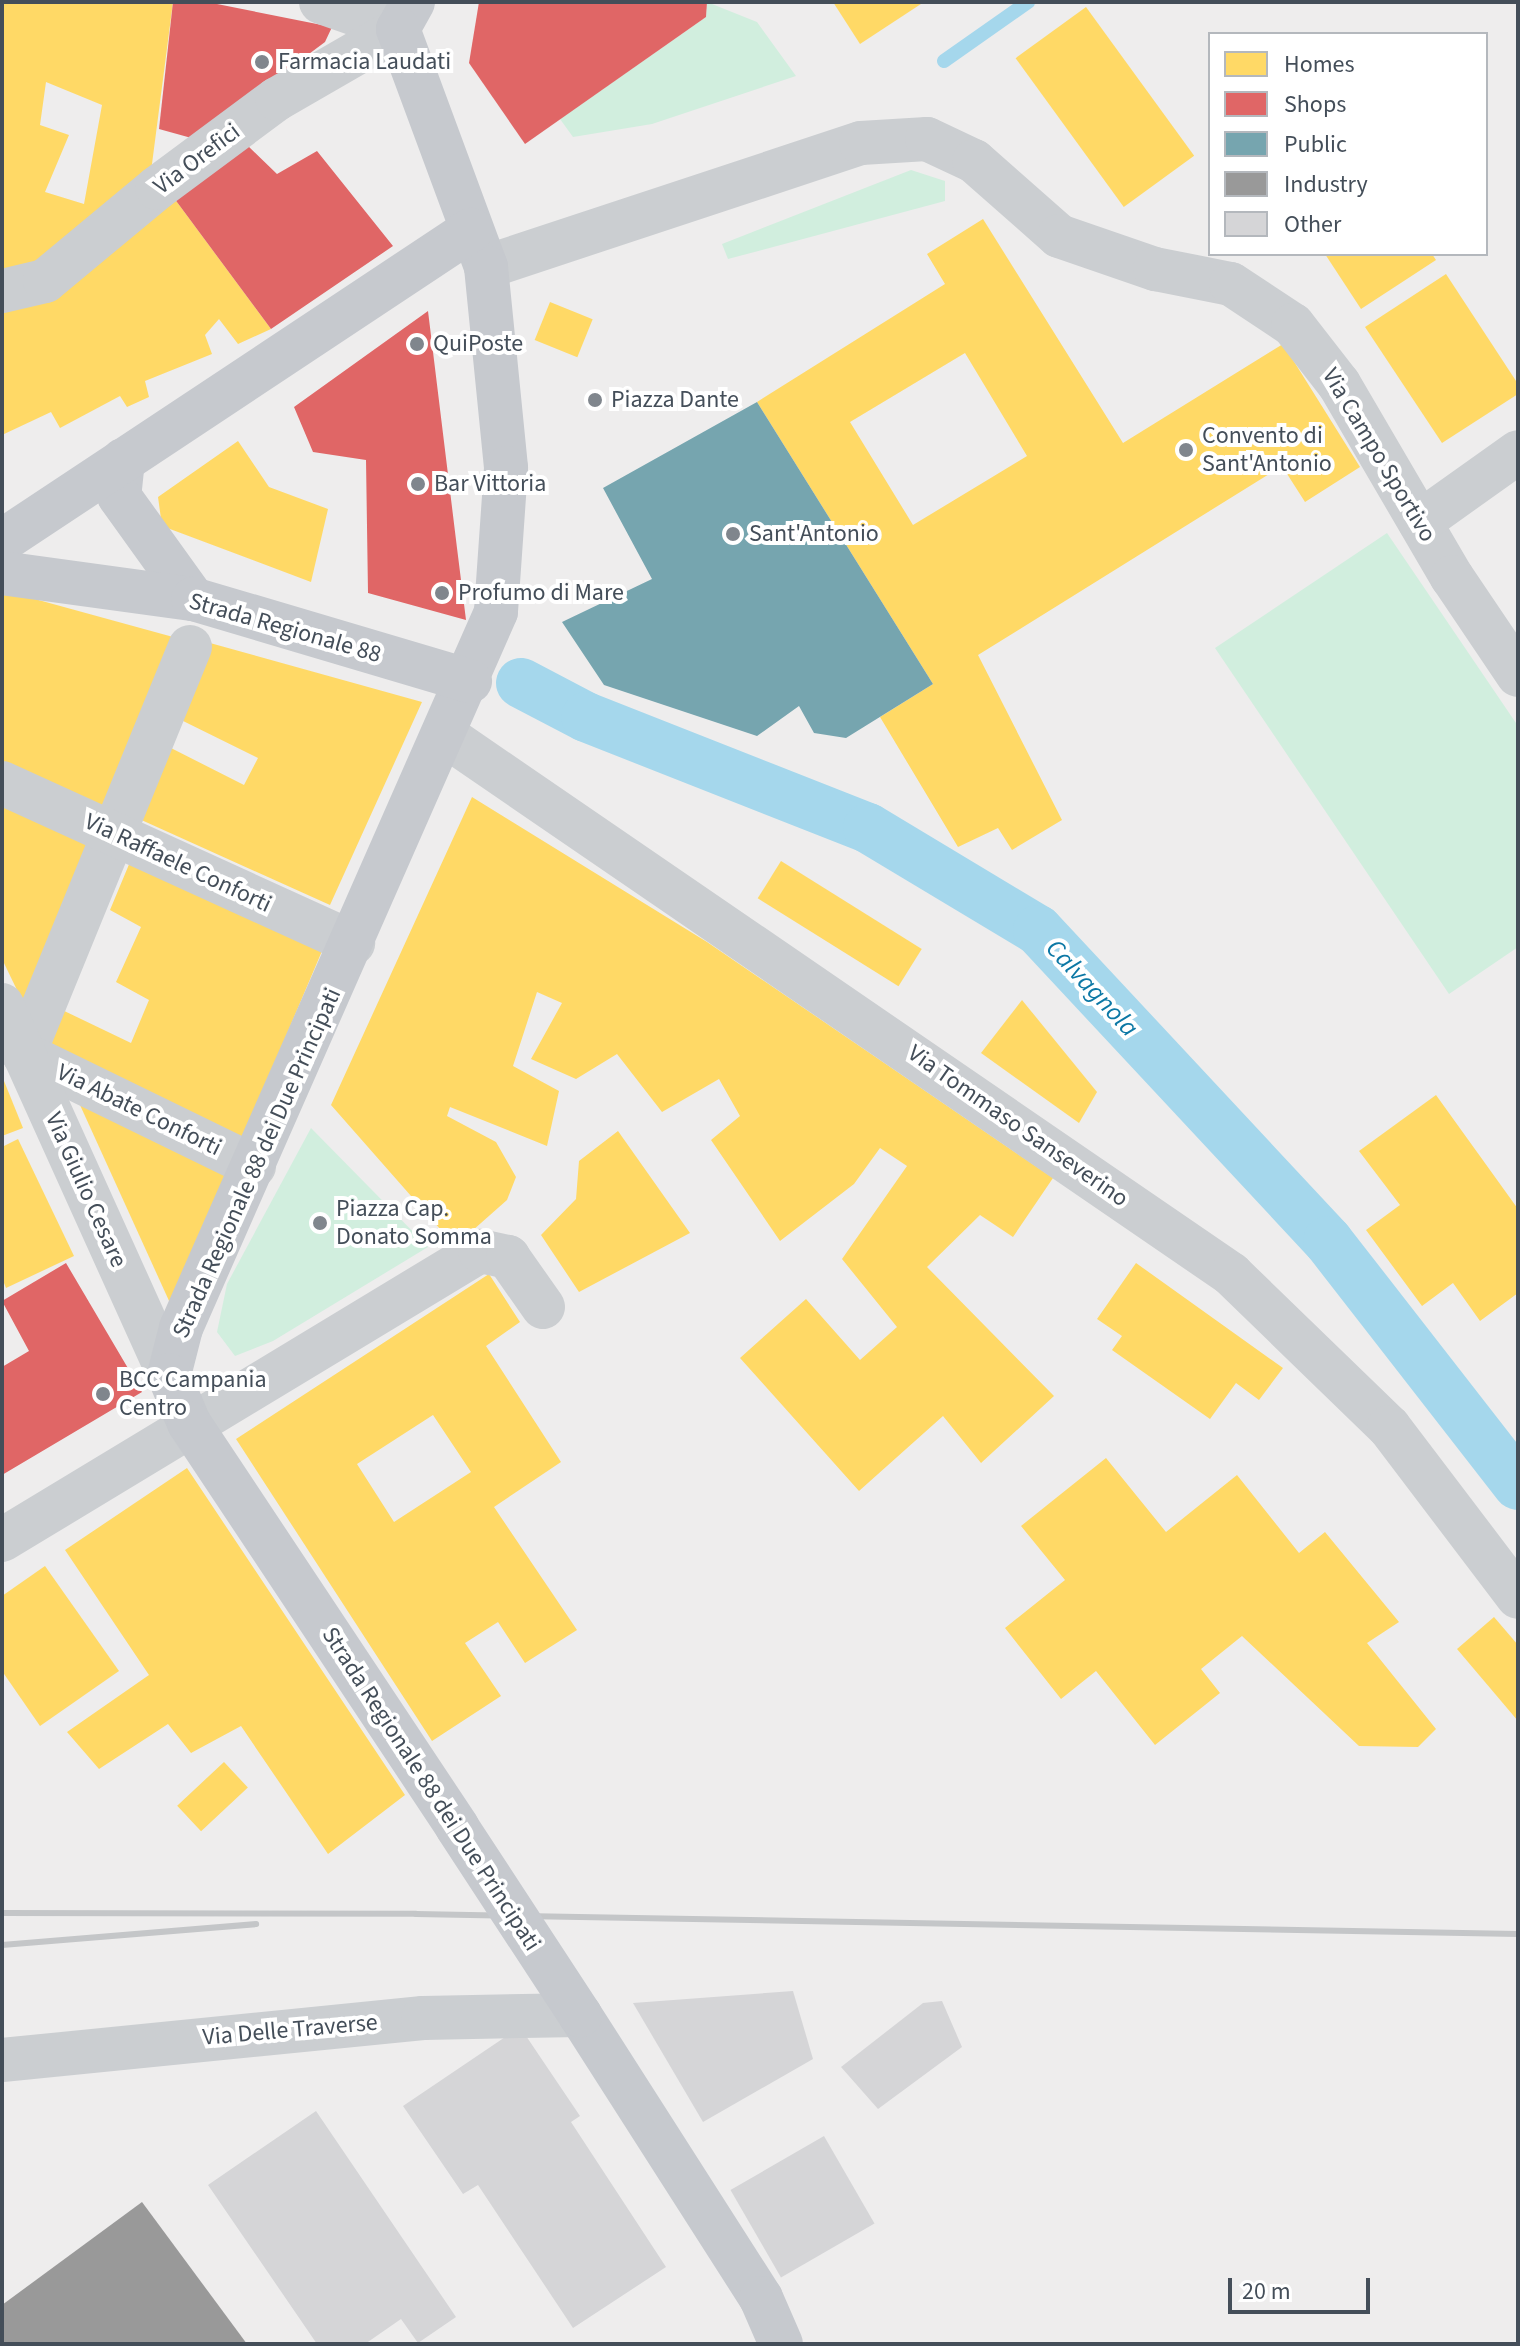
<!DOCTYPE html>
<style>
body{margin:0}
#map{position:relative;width:1520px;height:2346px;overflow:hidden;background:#eeeded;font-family:"Source Sans 3",sans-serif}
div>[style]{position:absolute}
.green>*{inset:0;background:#d1eede}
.homes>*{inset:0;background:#ffd966;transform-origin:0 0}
.shops>*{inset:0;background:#e06666}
.public>*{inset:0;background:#76a5af}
.industry>*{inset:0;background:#999}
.stream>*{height:14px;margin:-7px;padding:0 7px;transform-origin:7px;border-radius:7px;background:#a5d7ec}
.canal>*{height:50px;margin:-25px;padding:0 25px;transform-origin:25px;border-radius:25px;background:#a5d7ec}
.building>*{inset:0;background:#d5d5d7;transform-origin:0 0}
.minor>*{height:44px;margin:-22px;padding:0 22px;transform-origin:22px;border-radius:22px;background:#cbced1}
.major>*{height:44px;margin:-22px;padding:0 22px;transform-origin:22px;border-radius:22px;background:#c6c9ce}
.rail>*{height:6px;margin:-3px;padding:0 3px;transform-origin:3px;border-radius:3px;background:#c4c6c8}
.major-bridge>*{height:44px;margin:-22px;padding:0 22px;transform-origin:22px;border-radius:22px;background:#c6c9ce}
.dots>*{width:22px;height:22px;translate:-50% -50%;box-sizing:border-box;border:4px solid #fff;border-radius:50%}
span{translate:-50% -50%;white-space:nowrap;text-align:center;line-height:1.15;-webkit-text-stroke:8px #fff;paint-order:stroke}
.poi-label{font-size:24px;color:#444e59}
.left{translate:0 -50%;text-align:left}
.street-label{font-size:24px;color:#444e59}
.water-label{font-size:26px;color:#0c78a5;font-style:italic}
.frame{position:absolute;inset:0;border:4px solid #444e59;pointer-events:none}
.legend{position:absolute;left:1208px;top:32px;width:280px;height:224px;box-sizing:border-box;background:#fff;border:2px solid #b4b8bd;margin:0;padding:10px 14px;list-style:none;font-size:24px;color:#444e59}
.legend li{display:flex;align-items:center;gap:16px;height:40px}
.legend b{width:40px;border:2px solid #b4b8bd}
.scale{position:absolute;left:1228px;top:2278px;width:142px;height:36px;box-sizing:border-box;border:4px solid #444e59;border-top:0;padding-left:10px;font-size:24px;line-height:28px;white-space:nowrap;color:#444e59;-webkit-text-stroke:6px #fff;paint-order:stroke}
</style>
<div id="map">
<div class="green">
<div style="clip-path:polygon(707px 2px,757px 22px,796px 76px,652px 124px,573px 137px,560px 119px,706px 17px)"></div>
<div style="clip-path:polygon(911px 170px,945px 181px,945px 201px,728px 259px,722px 244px)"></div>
<div style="clip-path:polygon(1387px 533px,1518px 726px,1518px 947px,1449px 994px,1215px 648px)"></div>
<div style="clip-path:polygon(311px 1128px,428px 1247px,273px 1341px,235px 1356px,217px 1332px,227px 1284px)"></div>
</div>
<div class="homes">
<div style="clip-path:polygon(evenodd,2px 2px,173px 2px,149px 187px,46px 270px,2px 282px,2px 2px,46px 82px,102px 105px,84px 204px,45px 192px,69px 135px,40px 125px,46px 82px)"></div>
<div style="clip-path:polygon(833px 2px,924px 2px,860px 44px)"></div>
<div style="left:1086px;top:7px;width:184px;height:87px;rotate:54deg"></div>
<div style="clip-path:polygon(174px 198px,271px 329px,238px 344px,219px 319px,205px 335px,212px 354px,145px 381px,149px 397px,127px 407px,120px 396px,60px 428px,51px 412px,2px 435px,2px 313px,57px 296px)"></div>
<div style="clip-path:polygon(evenodd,983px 219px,1123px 443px,1283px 344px,1360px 467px,1305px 502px,1282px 466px,978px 655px,1062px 820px,1012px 850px,998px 828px,958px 847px,880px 717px,933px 684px,757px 402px,945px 284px,927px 254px,983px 219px,965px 353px,1027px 456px,913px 525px,850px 422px,965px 353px)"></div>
<div style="clip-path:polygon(1325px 254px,1432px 254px,1436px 260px,1361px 309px)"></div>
<div style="clip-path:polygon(1446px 274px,1518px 384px,1518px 394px,1442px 443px,1365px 327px)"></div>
<div style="left:550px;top:302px;width:46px;height:41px;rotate:22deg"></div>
<div style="clip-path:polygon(238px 441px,269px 487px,328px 509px,311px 582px,162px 526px,158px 497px)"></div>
<div style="clip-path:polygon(2px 590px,184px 640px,111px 815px,2px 763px)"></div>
<div style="clip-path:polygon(210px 643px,422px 702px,330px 905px,137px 818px,165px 745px,244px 785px,258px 758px,175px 717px)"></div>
<div style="clip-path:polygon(472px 797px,707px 942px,1053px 1178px,1013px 1237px,980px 1215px,927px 1267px,1054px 1396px,981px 1463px,943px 1416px,859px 1491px,740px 1358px,806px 1299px,860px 1360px,897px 1327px,842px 1259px,907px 1166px,880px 1148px,854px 1184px,780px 1241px,711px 1140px,740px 1116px,719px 1079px,662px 1112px,617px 1054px,576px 1079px,531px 1059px,562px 1003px,537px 992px,513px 1066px,559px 1091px,547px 1146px,450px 1107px,447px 1116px,496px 1142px,516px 1177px,507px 1200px,455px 1246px,331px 1105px)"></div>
<div style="clip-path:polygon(2px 803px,99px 850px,31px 1019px,2px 959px)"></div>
<div style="left:781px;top:861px;width:166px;height:44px;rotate:32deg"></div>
<div style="clip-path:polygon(130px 862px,322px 951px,237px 1152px,57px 1058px,44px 1038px,56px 1007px,131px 1043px,149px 1000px,116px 982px,141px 927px,110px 910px)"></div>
<div style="clip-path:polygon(1022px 1000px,1097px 1092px,1079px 1123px,981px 1053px)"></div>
<div style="clip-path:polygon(2px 1076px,23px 1128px,2px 1136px)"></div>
<div style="clip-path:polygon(75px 1094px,230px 1172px,170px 1303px)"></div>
<div style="clip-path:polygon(1436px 1095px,1518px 1209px,1518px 1293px,1480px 1321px,1453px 1283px,1422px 1306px,1366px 1230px,1400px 1205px,1359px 1151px)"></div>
<div style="clip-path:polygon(618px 1131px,690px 1233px,579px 1292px,541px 1235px,576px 1199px,579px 1161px)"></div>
<div style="clip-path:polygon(18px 1139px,74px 1256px,6px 1288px,2px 1278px,2px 1147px)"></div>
<div style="clip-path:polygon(1136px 1263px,1283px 1368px,1259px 1400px,1236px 1383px,1210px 1419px,1112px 1350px,1122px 1336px,1097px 1319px)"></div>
<div style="clip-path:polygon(evenodd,489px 1274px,520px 1322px,486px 1346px,561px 1462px,494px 1507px,577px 1630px,525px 1663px,498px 1622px,465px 1643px,501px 1696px,432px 1741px,236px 1439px,489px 1274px,433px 1415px,471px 1472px,394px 1522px,357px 1464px,433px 1415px)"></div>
<div style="clip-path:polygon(1106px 1458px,1166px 1532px,1237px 1475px,1299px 1553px,1325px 1532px,1399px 1622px,1367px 1643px,1436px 1729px,1418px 1747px,1359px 1746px,1242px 1636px,1201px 1669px,1220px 1693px,1155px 1745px,1096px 1671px,1061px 1699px,1005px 1628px,1065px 1580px,1021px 1526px)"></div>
<div style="clip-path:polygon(187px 1468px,405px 1795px,328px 1854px,241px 1726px,191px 1753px,168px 1724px,99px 1769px,67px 1732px,149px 1675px,65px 1550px)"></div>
<div style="clip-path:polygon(45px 1566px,119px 1671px,40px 1726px,2px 1671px,2px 1596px)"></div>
<div style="clip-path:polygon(1494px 1617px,1518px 1645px,1518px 1721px,1457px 1649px)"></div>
<div style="left:224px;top:1762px;width:35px;height:64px;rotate:47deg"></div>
</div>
<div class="shops">
<div style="clip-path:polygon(173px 2px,207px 2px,332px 27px,325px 42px,195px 139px,159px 129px)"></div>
<div style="clip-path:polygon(479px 2px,707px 2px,706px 17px,525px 144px,469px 63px)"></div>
<div style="clip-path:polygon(248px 146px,277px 174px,317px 151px,393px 246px,271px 329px,174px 198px)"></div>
<div style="clip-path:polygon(428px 311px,457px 548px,466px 620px,368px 593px,366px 460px,313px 452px,294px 407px)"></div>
<div style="clip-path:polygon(66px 1263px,142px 1392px,2px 1475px,2px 1367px,29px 1351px,2px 1301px)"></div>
</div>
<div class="public">
<div style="clip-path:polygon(757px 402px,933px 684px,846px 738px,814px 733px,799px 706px,757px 736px,604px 685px,562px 622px,652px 579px,603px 488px)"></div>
</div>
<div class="industry">
<div style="clip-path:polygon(142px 2202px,247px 2344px,2px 2344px,2px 2305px)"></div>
</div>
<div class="stream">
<div style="left:944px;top:61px;width:103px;rotate:-35.1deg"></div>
</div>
<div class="canal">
<div style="left:521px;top:683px;width:73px;rotate:27.6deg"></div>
<div style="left:586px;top:717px;width:303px;rotate:21.5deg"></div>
<div style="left:868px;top:828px;width:198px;rotate:31deg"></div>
<div style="left:1038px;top:930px;width:425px;rotate:47deg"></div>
<div style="left:1328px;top:1241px;width:309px;rotate:52.1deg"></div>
</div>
<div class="building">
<div style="clip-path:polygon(793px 1991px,813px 2059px,703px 2122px,633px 2003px)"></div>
<div style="clip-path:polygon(942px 2001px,962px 2047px,878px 2109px,841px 2067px,923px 2003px)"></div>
<div style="clip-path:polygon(520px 2027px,580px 2116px,571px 2122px,666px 2267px,573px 2328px,478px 2185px,463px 2194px,403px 2106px)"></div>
<div style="clip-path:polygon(316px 2111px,456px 2317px,418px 2343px,401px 2319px,365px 2344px,317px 2344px,208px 2185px)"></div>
<div style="left:824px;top:2136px;width:101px;height:108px;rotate:60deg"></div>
</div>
<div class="minor">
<div style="left:321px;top:2px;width:82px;rotate:19.3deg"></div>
<div style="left:486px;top:267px;width:395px;rotate:-18.3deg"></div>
<div style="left:861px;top:143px;width:66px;rotate:-3.5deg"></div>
<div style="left:927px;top:139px;width:52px;rotate:25.1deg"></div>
<div style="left:974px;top:161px;width:113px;rotate:41.4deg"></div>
<div style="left:1059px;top:236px;width:102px;rotate:19deg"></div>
<div style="left:1155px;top:269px;width:77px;rotate:11.2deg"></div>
<div style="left:1231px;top:284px;width:74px;rotate:33.5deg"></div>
<div style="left:1293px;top:325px;width:75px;rotate:52.1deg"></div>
<div style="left:1339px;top:384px;width:224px;rotate:59.7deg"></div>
<div style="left:1452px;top:577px;width:118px;rotate:56deg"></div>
<div style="left:2px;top:291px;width:44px;rotate:-13.1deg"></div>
<div style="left:45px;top:281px;width:146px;rotate:-39.7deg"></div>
<div style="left:157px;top:188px;width:149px;rotate:-36.6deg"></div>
<div style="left:277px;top:99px;width:140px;rotate:-30deg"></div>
<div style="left:1420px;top:522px;width:120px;rotate:-35.5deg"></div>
<div style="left:190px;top:647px;width:440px;rotate:112.2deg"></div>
<div style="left:24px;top:1054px;width:256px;rotate:26deg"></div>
<div style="left:446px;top:736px;width:952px;rotate:34.42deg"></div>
<div style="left:1231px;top:1274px;width:220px;rotate:44.1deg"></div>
<div style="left:1389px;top:1427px;width:213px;rotate:52.8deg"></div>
<div style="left:2px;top:783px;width:386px;rotate:24.5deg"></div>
<div style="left:2px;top:1005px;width:406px;rotate:65.7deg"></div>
<div style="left:2px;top:1540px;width:559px;rotate:-31.16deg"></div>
<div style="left:480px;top:1251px;width:29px;rotate:12deg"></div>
<div style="left:508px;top:1257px;width:61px;rotate:55deg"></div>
<div style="left:2px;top:2060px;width:423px;rotate:-5.7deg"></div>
<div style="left:423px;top:2018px;width:157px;rotate:-1.1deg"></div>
</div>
<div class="major">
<div style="left:413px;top:2px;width:31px;rotate:119deg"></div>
<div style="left:398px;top:29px;width:254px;rotate:69.7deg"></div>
<div style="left:486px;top:267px;width:202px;rotate:84.3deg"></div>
<div style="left:506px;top:468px;width:144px;rotate:94deg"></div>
<div style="left:496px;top:612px;width:782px;rotate:113.75deg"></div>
<div style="left:181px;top:1328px;width:49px;rotate:104.3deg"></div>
<div style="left:169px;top:1375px;width:52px;rotate:67.4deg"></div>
<div style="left:189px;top:1423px;width:485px;rotate:56.4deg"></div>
<div style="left:123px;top:460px;width:36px;rotate:96deg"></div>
<div style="left:119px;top:496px;width:127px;rotate:54.3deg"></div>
<div style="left:2px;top:541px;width:563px;rotate:-33.55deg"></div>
<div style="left:2px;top:573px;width:193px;rotate:7.8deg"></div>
<div style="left:193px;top:599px;width:289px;rotate:16.5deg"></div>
<div style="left:580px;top:2015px;width:336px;rotate:57.4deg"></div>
<div style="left:761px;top:2298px;width:50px;rotate:66.5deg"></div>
</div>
<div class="rail">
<div style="left:2px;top:1913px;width:414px;rotate:0.1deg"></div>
<div style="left:416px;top:1914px;width:1102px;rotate:1.04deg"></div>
<div style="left:2px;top:1945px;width:255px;rotate:-4.7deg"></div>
</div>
<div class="major-bridge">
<div style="left:457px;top:1827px;width:225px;rotate:56.8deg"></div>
</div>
<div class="dots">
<div style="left:262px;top:62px;background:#80868d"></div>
<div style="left:417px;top:344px;background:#80868d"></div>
<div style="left:595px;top:400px;background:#80868d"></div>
<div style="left:1186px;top:450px;background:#80868d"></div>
<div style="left:418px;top:484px;background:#80868d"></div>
<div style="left:733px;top:534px;background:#80868d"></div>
<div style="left:442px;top:593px;background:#80868d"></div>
<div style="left:320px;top:1223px;background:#80868d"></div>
<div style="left:103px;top:1394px;background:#80868d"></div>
</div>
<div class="poi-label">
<span class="left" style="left:278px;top:62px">Farmacia Laudati</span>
<span class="left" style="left:433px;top:344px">QuiPoste</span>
<span class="left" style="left:611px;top:400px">Piazza Dante</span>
<span class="left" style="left:1202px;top:450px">Convento di<br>Sant'Antonio</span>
<span class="left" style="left:434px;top:484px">Bar Vittoria</span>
<span class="left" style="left:749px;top:534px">Sant'Antonio</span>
<span class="left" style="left:458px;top:593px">Profumo di Mare</span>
<span class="left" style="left:336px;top:1223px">Piazza Cap.<br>Donato Somma</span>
<span class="left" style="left:119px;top:1394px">BCC Campania<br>Centro</span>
</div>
<div class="street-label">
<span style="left:197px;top:159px;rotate:-37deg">Via Orefici</span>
<span style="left:1379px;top:455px;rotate:59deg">Via Campo Sportivo</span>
<span style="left:285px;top:628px;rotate:16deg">Strada Regionale 88</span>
<span style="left:178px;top:863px;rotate:25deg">Via Raffaele Conforti</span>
<span style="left:139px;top:1110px;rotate:26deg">Via Abate Conforti</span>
<span style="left:1018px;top:1126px;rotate:35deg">Via Tommaso Sanseverino</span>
<span style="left:257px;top:1163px;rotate:-66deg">Strada Regionale 88 dei Due Principati</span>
<span style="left:86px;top:1190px;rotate:66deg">Via Giulio Cesare</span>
<span style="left:431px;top:1789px;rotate:57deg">Strada Regionale 88 dei Due Principati</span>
<span style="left:290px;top:2030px;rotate:-5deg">Via Delle Traverse</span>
</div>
<div class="water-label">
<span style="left:1092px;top:988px;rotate:47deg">Calvagnola</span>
</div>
<div class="frame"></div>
<ul class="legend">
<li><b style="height:22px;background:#ffd966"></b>Homes</li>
<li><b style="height:22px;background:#e06666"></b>Shops</li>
<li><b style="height:22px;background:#76a5af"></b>Public</li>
<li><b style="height:22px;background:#999"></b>Industry</li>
<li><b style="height:22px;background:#d5d5d7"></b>Other</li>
</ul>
<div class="scale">20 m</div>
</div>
